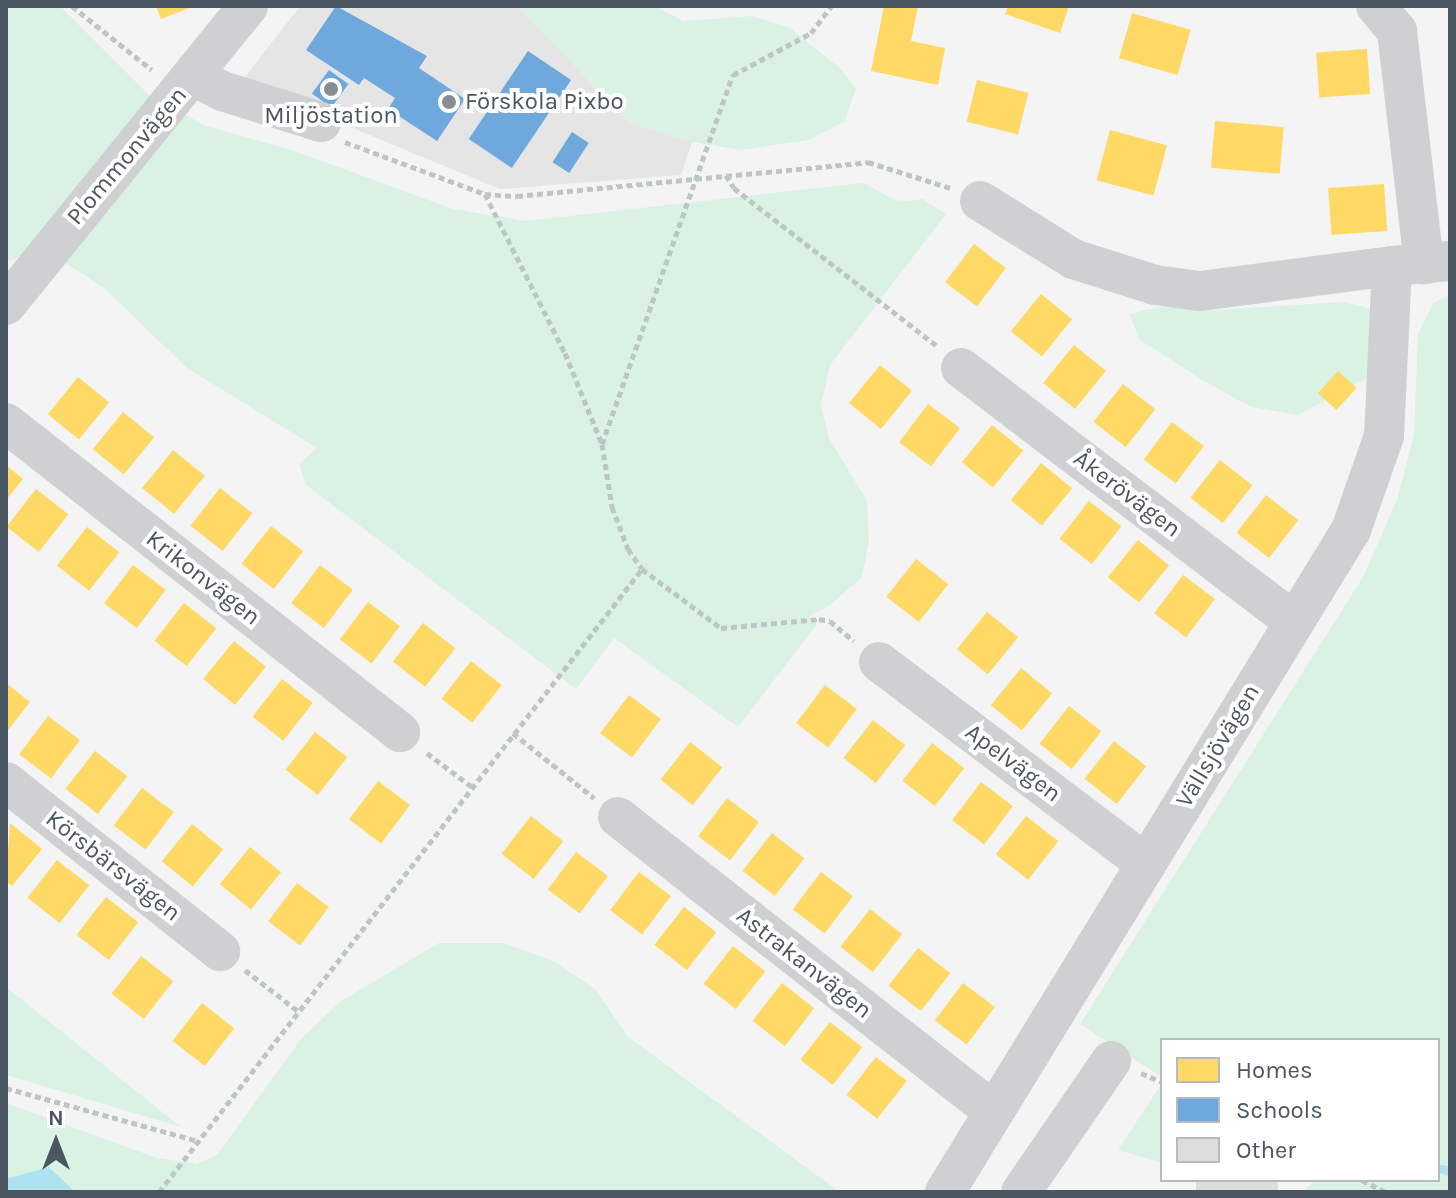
<!DOCTYPE html>
<meta charset="utf-8">
<style>
body{margin:0}
#map{position:relative;width:1456px;height:1198px;overflow:hidden;background:#f4f4f4;font-family:Karla,sans-serif}
div>[style]{position:absolute}
.education>*{inset:0;background:#e6e5e6}
.green>*{inset:0;background:#d9f2e3}
.water>*{inset:0;background:#aee2f0}
.homes>*{inset:0;background:#ffd966;transform-origin:0 0}
.schools>*{inset:0;background:#6fa8dc;transform-origin:0 0}
.stream>*{height:9px;margin:-4.5px;padding:0 4.5px;transform-origin:4.5px;border-radius:4.5px;background:#aee2f0}
.building>*{inset:0;background:#ddddde;transform-origin:0 0}
.path>*{height:5px;margin-top:-2.5px;transform-origin:0;background:repeating-linear-gradient(90deg,#bcc7c4 0 6px,transparent 0 10px)}
.minor>*{height:40px;margin:-20px;padding:0 20px;transform-origin:20px;border-radius:20px;background:#ced0d2}
.dots>*{width:22px;height:22px;translate:-50% -50%;box-sizing:border-box;border:4px solid #fff;border-radius:50%}
span{translate:-50% -50%;white-space:nowrap;text-align:center;line-height:1.15;-webkit-text-stroke:8px #fff;paint-order:stroke}
.poi-label{font-size:24px;color:#4a5661}
.left{translate:0 -50%;text-align:left}
.street-label{font-size:24px;color:#4a5661}
.frame{position:absolute;inset:0;border:8px solid #4a5661;pointer-events:none}
.legend{position:absolute;left:1160px;top:1038px;width:280px;height:144px;box-sizing:border-box;background:#fff;border:2px solid #b7bbc0;margin:0;padding:10px 14px;list-style:none;font-size:24px;color:#4a5661}
.legend li{display:flex;align-items:center;gap:16px;height:40px}
.legend b{width:40px;border:2px solid #b7bbc0}
.north{position:absolute;left:16px;top:1102px;width:80px;height:80px;-webkit-text-stroke:6px #fff;paint-order:stroke;rotate:0deg;font-size:22px;font-weight:700;line-height:32px;text-align:center;color:#4a5661}
.north::after{content:'';display:block;margin:auto;width:28px;height:36px;background:#4a5661;clip-path:polygon(50% 0,100% 100%,50% 72%,0 100%)}
</style>
<div id="map">
<div class="education">
<div style="clip-path:polygon(300px 6px,517px 6px,629px 122px,692px 142px,681px 175px,500px 189px,241px 82px)"></div>
</div>
<div class="green">
<div style="clip-path:polygon(6px 6px,60px 6px,149px 95px,206px 126px,292px 150px,453px 209px,525px 221px,863px 183px,899px 202px,923px 199px,946px 214px,830px 365px,821px 405px,829px 438px,867px 501px,869px 541px,862px 577px,829px 606px,809px 616px,817px 624px,738px 727px,614px 638px,576px 689px,306px 485px,299px 464px,317px 448px,187px 368px,104px 288px,43px 248px,6px 262px)"></div>
<div style="clip-path:polygon(517px 6px,656px 6px,683px 21px,753px 16px,790px 28px,842px 70px,856px 89px,844px 122px,808px 140px,741px 150px,692px 142px,629px 122px)"></div>
<div style="clip-path:polygon(1450px 295px,1450px 1192px,1302px 1192px,1316px 1180px,1438px 1180px,1438px 1040px,1162px 1040px,1162px 1077px,1080px 1024px,1363px 577px,1397px 500px,1414px 435px,1418px 334px,1433px 303px)"></div>
<div style="clip-path:polygon(1345px 302px,1371px 309px,1374px 374px,1298px 415px,1251px 407px,1201px 379px,1140px 340px,1129px 314px,1160px 307px,1212px 310px)"></div>
<div style="clip-path:polygon(439px 943px,504px 943px,553px 961px,595px 989px,628px 1037px,840px 1192px,6px 1192px,6px 1103px,157px 1158px,196px 1164px,217px 1155px,301px 1039px,341px 1001px)"></div>
<div style="clip-path:polygon(6px 987px,181px 1127px,6px 1075px)"></div>
<div style="clip-path:polygon(1162px 1083px,1162px 1163px,1118px 1150px)"></div>
</div>
<div class="water">
<div style="clip-path:polygon(49px 1167px,75px 1192px,6px 1192px,6px 1179px)"></div>
</div>
<div class="homes">
<div style="clip-path:polygon(156px 6px,195px 6px,161px 19px)"></div>
<div style="clip-path:polygon(884px 6px,918px 6px,911px 41px,945px 48px,938px 85px,871px 71px)"></div>
<div style="clip-path:polygon(1008px 6px,1069px 6px,1060px 33px,1005px 14px)"></div>
<div style="left:1132px;top:13px;width:61px;height:47px;rotate:16deg"></div>
<div style="left:1367px;top:49px;width:45px;height:51px;rotate:86deg"></div>
<div style="left:977px;top:80px;width:53px;height:43px;rotate:14deg"></div>
<div style="left:1215px;top:121px;width:69px;height:47px;rotate:5deg"></div>
<div style="left:1110px;top:130px;width:59px;height:52px;rotate:15deg"></div>
<div style="left:1384px;top:184px;width:47px;height:56px;rotate:86deg"></div>
<div style="left:974px;top:244px;width:40px;height:48px;rotate:37deg"></div>
<div style="left:1041px;top:294px;width:40px;height:48px;rotate:39deg"></div>
<div style="left:1074px;top:345px;width:41px;height:49px;rotate:39deg"></div>
<div style="left:880px;top:365px;width:41px;height:49px;rotate:39deg"></div>
<div style="left:1338px;top:371px;width:25px;height:30px;rotate:42deg"></div>
<div style="left:78px;top:377px;width:40px;height:48px;rotate:39deg"></div>
<div style="left:1123px;top:384px;width:41px;height:48px;rotate:38deg"></div>
<div style="left:928px;top:404px;width:40px;height:48px;rotate:37deg"></div>
<div style="left:123px;top:412px;width:40px;height:48px;rotate:39deg"></div>
<div style="left:1172px;top:422px;width:40px;height:47px;rotate:37deg"></div>
<div style="left:992px;top:425px;width:40px;height:48px;rotate:39deg"></div>
<div style="left:173px;top:450px;width:41px;height:49px;rotate:39deg"></div>
<div style="left:1220px;top:460px;width:41px;height:48px;rotate:38deg"></div>
<div style="left:1041px;top:463px;width:40px;height:48px;rotate:39deg"></div>
<div style="clip-path:polygon(6px 465px,23px 479px,6px 500px)"></div>
<div style="left:220px;top:488px;width:41px;height:48px;rotate:38deg"></div>
<div style="left:36px;top:489px;width:41px;height:48px;rotate:38deg"></div>
<div style="left:1266px;top:495px;width:41px;height:48px;rotate:38deg"></div>
<div style="left:1089px;top:501px;width:41px;height:48px;rotate:38deg"></div>
<div style="left:271px;top:526px;width:41px;height:48px;rotate:38deg"></div>
<div style="left:87px;top:527px;width:41px;height:49px;rotate:38deg"></div>
<div style="left:1138px;top:540px;width:40px;height:48px;rotate:39deg"></div>
<div style="left:916px;top:559px;width:41px;height:48px;rotate:38deg"></div>
<div style="left:133px;top:565px;width:41px;height:48px;rotate:37deg"></div>
<div style="left:320px;top:565px;width:41px;height:48px;rotate:37deg"></div>
<div style="left:1183px;top:575px;width:40px;height:48px;rotate:37deg"></div>
<div style="left:368px;top:602px;width:40px;height:47px;rotate:37deg"></div>
<div style="left:184px;top:603px;width:41px;height:48px;rotate:38deg"></div>
<div style="left:987px;top:612px;width:40px;height:48px;rotate:39deg"></div>
<div style="left:423px;top:623px;width:41px;height:49px;rotate:38deg"></div>
<div style="left:234px;top:641px;width:41px;height:49px;rotate:39deg"></div>
<div style="left:471px;top:661px;width:39px;height:48px;rotate:38deg"></div>
<div style="left:1021px;top:668px;width:40px;height:48px;rotate:39deg"></div>
<div style="left:282px;top:679px;width:39px;height:48px;rotate:38deg"></div>
<div style="clip-path:polygon(6px 683px,30px 702px,6px 733px)"></div>
<div style="left:825px;top:685px;width:40px;height:48px;rotate:37deg"></div>
<div style="left:629px;top:695px;width:40px;height:48px;rotate:37deg"></div>
<div style="left:1069px;top:706px;width:41px;height:48px;rotate:38deg"></div>
<div style="left:48px;top:716px;width:40px;height:48px;rotate:37deg"></div>
<div style="left:873px;top:720px;width:41px;height:48px;rotate:38deg"></div>
<div style="left:315px;top:732px;width:41px;height:48px;rotate:38deg"></div>
<div style="left:1114px;top:741px;width:41px;height:48px;rotate:38deg"></div>
<div style="left:690px;top:742px;width:41px;height:48px;rotate:38deg"></div>
<div style="left:932px;top:743px;width:41px;height:48px;rotate:38deg"></div>
<div style="left:95px;top:751px;width:41px;height:48px;rotate:38deg"></div>
<div style="left:378px;top:781px;width:40px;height:48px;rotate:37deg"></div>
<div style="left:981px;top:782px;width:40px;height:48px;rotate:37deg"></div>
<div style="left:142px;top:788px;width:40px;height:47px;rotate:37deg"></div>
<div style="left:727px;top:798px;width:40px;height:48px;rotate:37deg"></div>
<div style="left:531px;top:816px;width:41px;height:48px;rotate:38deg"></div>
<div style="left:1026px;top:816px;width:41px;height:49px;rotate:38deg"></div>
<div style="clip-path:polygon(10px 823px,42px 849px,12px 886px,6px 881px)"></div>
<div style="left:192px;top:824px;width:40px;height:48px;rotate:39deg"></div>
<div style="left:772px;top:833px;width:41px;height:48px;rotate:38deg"></div>
<div style="left:250px;top:847px;width:40px;height:48px;rotate:39deg"></div>
<div style="left:576px;top:852px;width:40px;height:47px;rotate:37deg"></div>
<div style="left:57px;top:860px;width:41px;height:48px;rotate:38deg"></div>
<div style="left:639px;top:872px;width:40px;height:48px;rotate:37deg"></div>
<div style="left:821px;top:872px;width:40px;height:47px;rotate:37deg"></div>
<div style="left:297px;top:883px;width:40px;height:48px;rotate:37deg"></div>
<div style="left:106px;top:897px;width:41px;height:48px;rotate:38deg"></div>
<div style="left:684px;top:907px;width:41px;height:48px;rotate:38deg"></div>
<div style="left:870px;top:909px;width:41px;height:48px;rotate:38deg"></div>
<div style="left:733px;top:946px;width:41px;height:48px;rotate:38deg"></div>
<div style="left:918px;top:948px;width:41px;height:48px;rotate:38deg"></div>
<div style="left:141px;top:956px;width:41px;height:48px;rotate:38deg"></div>
<div style="left:782px;top:983px;width:41px;height:48px;rotate:38deg"></div>
<div style="left:963px;top:983px;width:40px;height:47px;rotate:37deg"></div>
<div style="left:202px;top:1003px;width:41px;height:48px;rotate:38deg"></div>
<div style="left:830px;top:1022px;width:41px;height:48px;rotate:38deg"></div>
<div style="left:876px;top:1057px;width:39px;height:48px;rotate:38deg"></div>
</div>
<div class="schools">
<div style="clip-path:polygon(336px 6px,427px 56px,419px 68px,465px 99px,437px 141px,388px 109px,395px 98px,364px 78px,359px 85px,306px 50px)"></div>
<div style="left:528px;top:51px;width:52px;height:106px;rotate:34deg"></div>
<div style="left:329px;top:70px;width:24px;height:29px;rotate:36deg"></div>
<div style="left:572px;top:132px;width:20px;height:36px;rotate:33deg"></div>
</div>
<div class="stream">
<div style="left:1442px;top:1169px;width:8px;rotate:14deg"></div>
</div>
<div class="building">
<div style="left:1196px;top:1180px;width:82px;height:12px"></div>
</div>
<div class="path">
<div style="left:72px;top:6px;width:102px;rotate:38.7deg"></div>
<div style="left:345px;top:142px;width:149px;rotate:20.4deg"></div>
<div style="left:485px;top:194px;width:32px;rotate:4deg"></div>
<div style="left:517px;top:196px;width:353px;rotate:-5.5deg"></div>
<div style="left:868px;top:162px;width:87px;rotate:17.4deg"></div>
<div style="left:726px;top:175px;width:15px;rotate:58deg"></div>
<div style="left:734px;top:188px;width:256px;rotate:37.9deg"></div>
<div style="left:485px;top:194px;width:178px;rotate:63.3deg"></div>
<div style="left:565px;top:353px;width:98px;rotate:67.9deg"></div>
<div style="left:602px;top:444px;width:64px;rotate:81deg"></div>
<div style="left:612px;top:507px;width:45px;rotate:69.1deg"></div>
<div style="left:628px;top:549px;width:24px;rotate:55deg"></div>
<div style="left:642px;top:569px;width:99px;rotate:36.8deg"></div>
<div style="left:721px;top:628px;width:98px;rotate:-5.2deg"></div>
<div style="left:819px;top:619px;width:11px;rotate:10deg"></div>
<div style="left:830px;top:621px;width:31px;rotate:40deg"></div>
<div style="left:602px;top:444px;width:392px;rotate:-70.5deg"></div>
<div style="left:733px;top:75px;width:89px;rotate:-28.3deg"></div>
<div style="left:811px;top:33px;width:34px;rotate:-53deg"></div>
<div style="left:513px;top:733px;width:104px;rotate:38.7deg"></div>
<div style="left:427px;top:753px;width:55px;rotate:36.9deg"></div>
<div style="left:245px;top:970px;width:67px;rotate:37.7deg"></div>
<div style="left:1141px;top:1073px;width:23px;rotate:23deg"></div>
<div style="left:6px;top:1088px;width:199px;rotate:15.4deg"></div>
<div style="left:1362px;top:1180px;width:27px;rotate:27deg"></div>
<div style="left:159px;top:1192px;width:788px;rotate:-52.21deg"></div>
</div>
<div class="minor">
<div style="left:1376px;top:6px;width:33px;rotate:50deg"></div>
<div style="left:1397px;top:31px;width:235px;rotate:83.4deg"></div>
<div style="left:193px;top:76px;width:33px;rotate:27deg"></div>
<div style="left:222px;top:91px;width:104px;rotate:17.4deg"></div>
<div style="left:980px;top:201px;width:110px;rotate:31.9deg"></div>
<div style="left:1073px;top:259px;width:86px;rotate:17.6deg"></div>
<div style="left:1155px;top:285px;width:45px;rotate:7.6deg"></div>
<div style="left:1200px;top:291px;width:194px;rotate:-7.4deg"></div>
<div style="left:6px;top:305px;width:385px;rotate:-51deg"></div>
<div style="left:961px;top:368px;width:417px;rotate:37.3deg"></div>
<div style="left:6px;top:423px;width:501px;rotate:38.11deg"></div>
<div style="left:879px;top:662px;width:335px;rotate:37.1deg"></div>
<div style="left:6px;top:782px;width:273px;rotate:38.3deg"></div>
<div style="left:618px;top:817px;width:474px;rotate:38.1deg"></div>
<div style="left:945px;top:1192px;width:777px;rotate:-58.48deg"></div>
<div style="left:1351px;top:530px;width:100px;rotate:-70.7deg"></div>
<div style="left:1384px;top:436px;width:170px;rotate:-87.3deg"></div>
<div style="left:1392px;top:266px;width:58px;rotate:-4.9deg"></div>
<div style="left:1021px;top:1192px;width:159px;rotate:-55.5deg"></div>
</div>
<div class="dots">
<div style="left:331px;top:89px;background:#868d94"></div>
<div style="left:449px;top:102px;background:#868d94"></div>
</div>
<div class="poi-label">
<span class="left" style="left:465px;top:102px">Förskola Pixbo</span>
<span style="left:331px;top:116px">Miljöstation</span>
</div>
<div class="street-label">
<span style="left:127px;top:156px;rotate:-50deg">Plommonvägen</span>
<span style="left:1127px;top:494px;rotate:37deg">Åkerövägen</span>
<span style="left:203px;top:578px;rotate:38deg">Krikonvägen</span>
<span style="left:1218px;top:746px;rotate:-59deg">Vällsjövägen</span>
<span style="left:1013px;top:763px;rotate:37deg">Apelvägen</span>
<span style="left:113px;top:866px;rotate:38deg">Körsbärsvägen</span>
<span style="left:804px;top:963px;rotate:38deg">Astrakanvägen</span>
</div>
<div class="frame"></div>
<ul class="legend">
<li><b style="height:22px;background:#ffd966"></b>Homes</li>
<li><b style="height:22px;background:#6fa8dc"></b>Schools</li>
<li><b style="height:22px;background:#ddddde"></b>Other</li>
</ul>
<div class="north">N</div>
</div>
